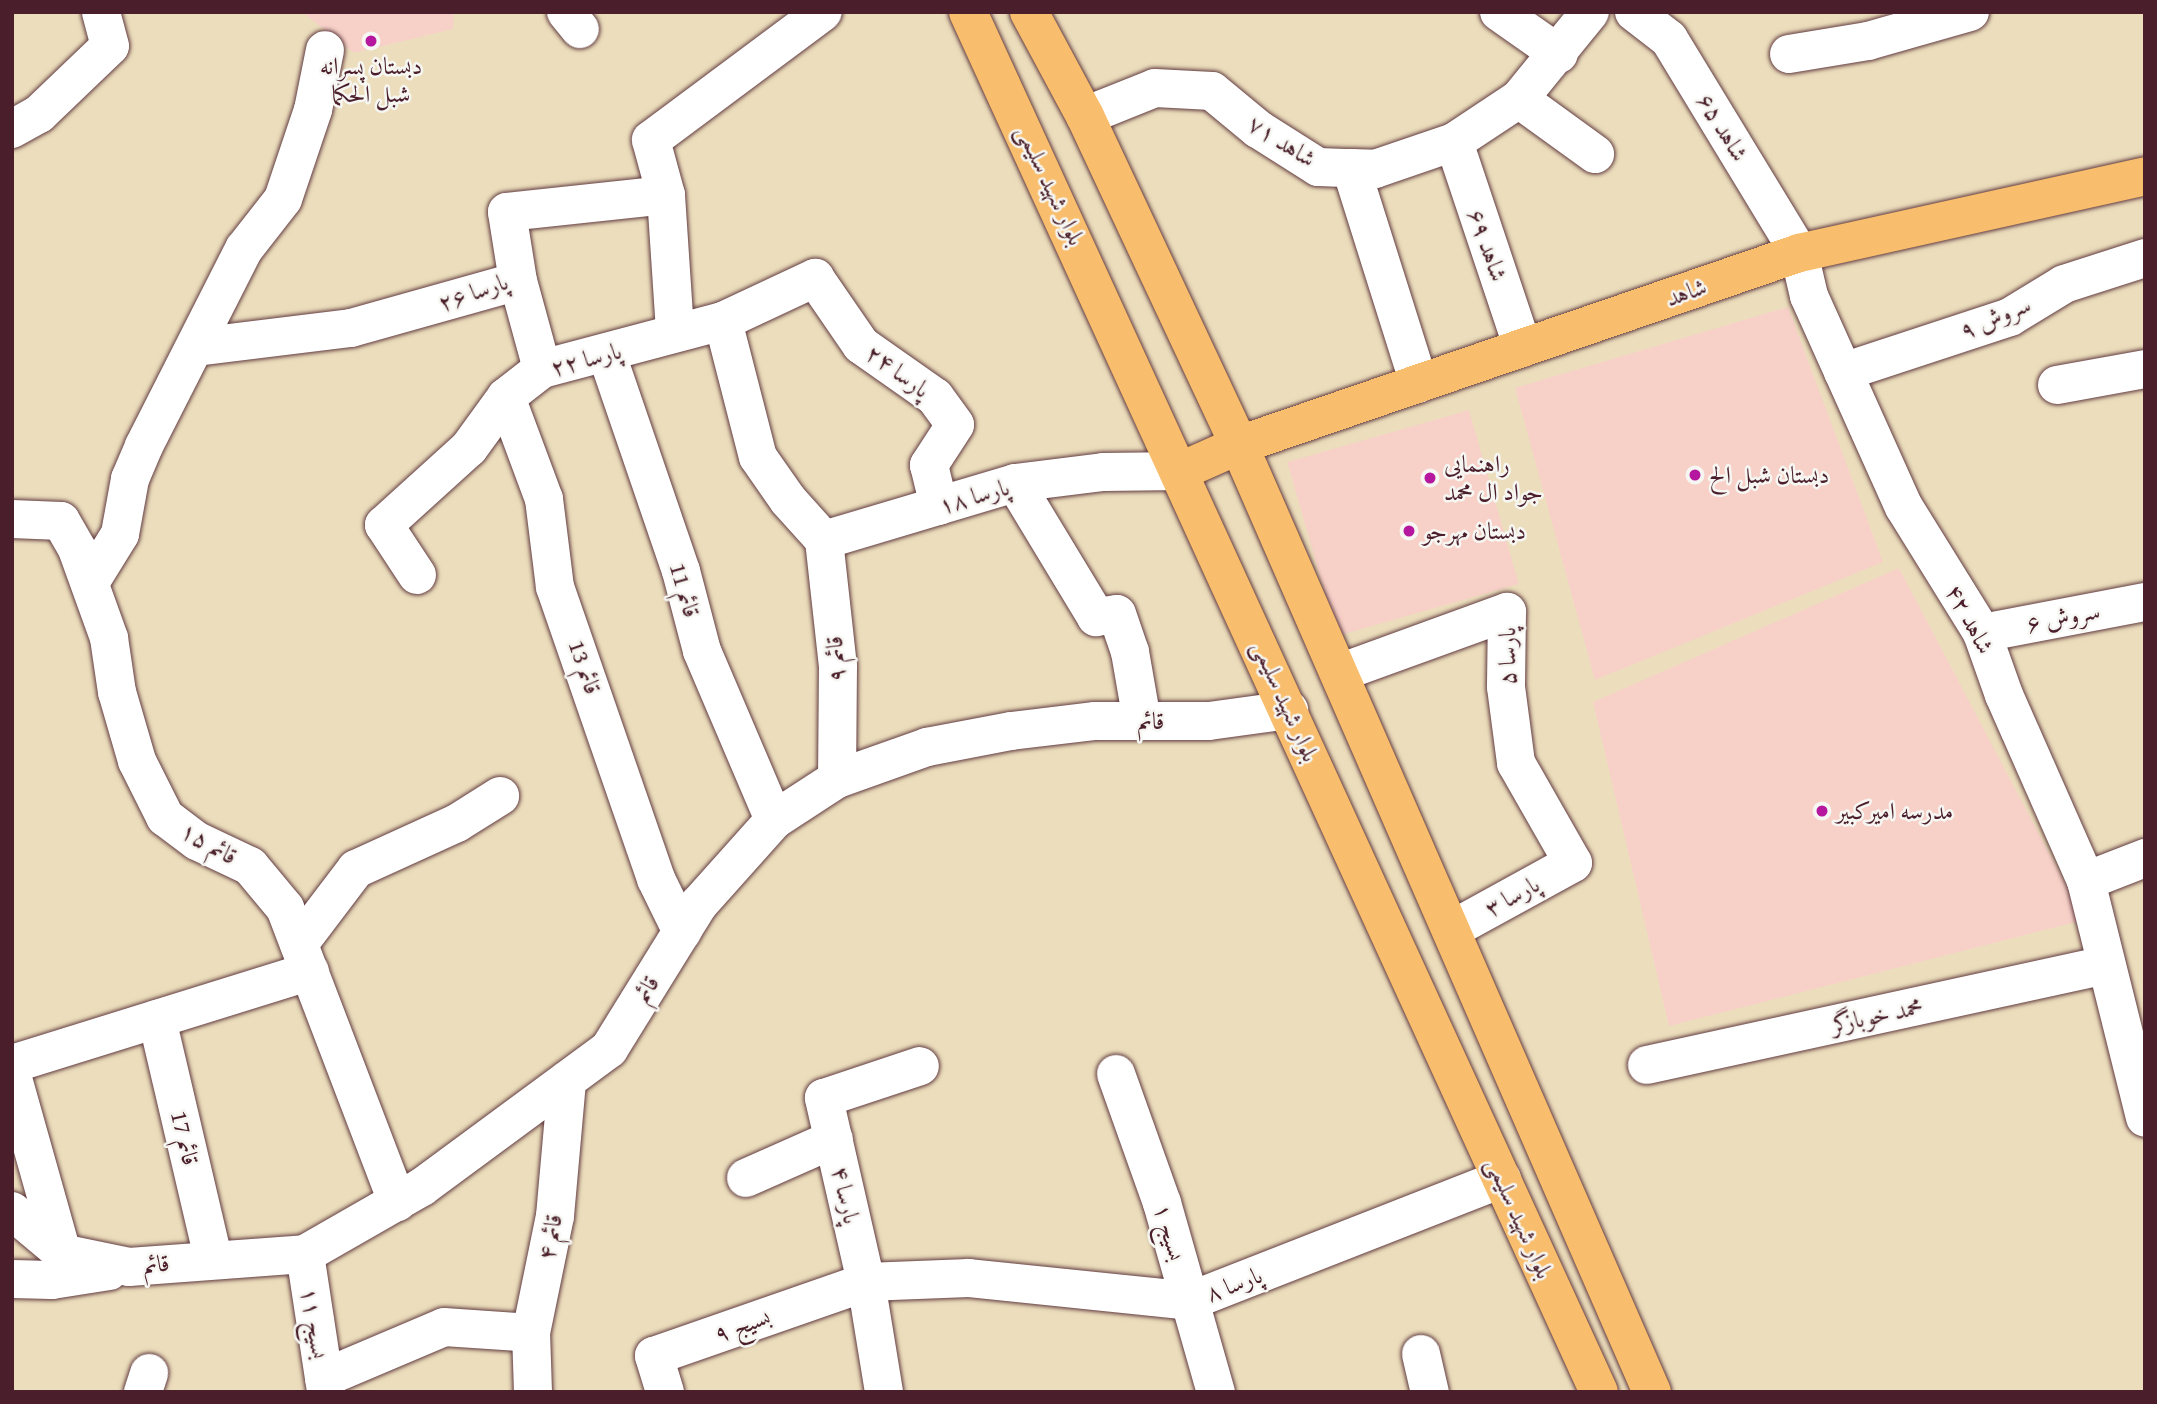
<!DOCTYPE html>
<meta charset="utf-8">
<style>
body{margin:0}
#map{position:relative;width:2157px;height:1404px;overflow:hidden;background:#ecdebc;font-family:"Gentium Book Plus",Amiri,serif}
div>[style]{position:absolute}
.built>*{inset:0;background:#f7d1c8;transform-origin:0 0}
.roads{filter:drop-shadow(0 0 2px #623c41) drop-shadow(0 0 2px #623c41)}
.minor>*{height:38px;margin:-19px;padding:0 19px;transform-origin:19px;border-radius:19px;background:#fff}
.major>*{height:38px;margin:-19px;padding:0 19px;transform-origin:19px;border-radius:19px;background:#f9be6d}
.dots>*{width:19px;height:19px;translate:-50% -50%;box-sizing:border-box;border:4px solid #f6f6f2;border-radius:50%}
span{translate:-50% -50%;white-space:nowrap;text-align:center;line-height:1.15;-webkit-text-stroke:5px #f6f6f2;paint-order:stroke}
.poi-label{font-size:24px;color:#4a1f2b}
.left{translate:0 -50%;text-align:left}
.street-label{font-size:24px;color:#4a1f2b}
.frame{position:absolute;inset:0;border:14px solid #4a1f2b;pointer-events:none}
</style>
<div id="map">
<div class="built">
<div style="clip-path:polygon(302px 12px,454px 12px,453px 29px,354px 53px)"></div>
<div style="clip-path:polygon(1788px 307px,1883px 562px,1595px 680px,1515px 388px)"></div>
<div style="left:1469px;top:410px;width:181px;height:189px;rotate:74deg"></div>
<div style="clip-path:polygon(1899px 568px,2084px 920px,1669px 1026px,1593px 702px)"></div>
</div>
<div class="roads">
<div class="minor">
<div style="left:566px;top:12px;width:22px;rotate:51deg"></div>
<div style="left:1499px;top:12px;width:73px;rotate:35deg"></div>
<div style="left:1634px;top:12px;width:44px;rotate:37.6deg"></div>
<div style="left:1669px;top:39px;width:250px;rotate:58.7deg"></div>
<div style="left:1799px;top:253px;width:44px;rotate:76.9deg"></div>
<div style="left:1809px;top:296px;width:231px;rotate:65.8deg"></div>
<div style="left:1904px;top:507px;width:148px;rotate:58.2deg"></div>
<div style="left:1982px;top:633px;width:66px;rotate:70.5deg"></div>
<div style="left:2004px;top:695px;width:203px;rotate:66.2deg"></div>
<div style="left:2086px;top:881px;width:244px;rotate:76deg"></div>
<div style="left:1789px;top:54px;width:80px;rotate:-9.3deg"></div>
<div style="left:1868px;top:41px;width:106px;rotate:-15.9deg"></div>
<div style="left:1519px;top:99px;width:94px;rotate:35.9deg"></div>
<div style="left:1085px;top:116px;width:75px;rotate:-21.8deg"></div>
<div style="left:1155px;top:88px;width:57px;rotate:3deg"></div>
<div style="left:1212px;top:91px;width:60px;rotate:39.6deg"></div>
<div style="left:1258px;top:129px;width:71px;rotate:32.3deg"></div>
<div style="left:1318px;top:167px;width:33px;rotate:2deg"></div>
<div style="left:1351px;top:168px;width:226px;rotate:72.5deg"></div>
<div style="left:12px;top:129px;width:31px;rotate:-29deg"></div>
<div style="left:39px;top:114px;width:98px;rotate:-43.8deg"></div>
<div style="left:110px;top:46px;width:35px;rotate:-105deg"></div>
<div style="left:1454px;top:142px;width:217px;rotate:71.5deg"></div>
<div style="left:1351px;top:168px;width:24px;rotate:2deg"></div>
<div style="left:1375px;top:169px;width:83px;rotate:-18.9deg"></div>
<div style="left:1454px;top:142px;width:78px;rotate:-33.5deg"></div>
<div style="left:1519px;top:99px;width:112px;rotate:-50.8deg"></div>
<div style="left:518px;top:281px;width:91px;rotate:74.7deg"></div>
<div style="left:723px;top:321px;width:140px;rotate:75.6deg"></div>
<div style="left:758px;top:457px;width:52px;rotate:55.1deg"></div>
<div style="left:788px;top:500px;width:54px;rotate:48deg"></div>
<div style="left:824px;top:540px;width:199px;rotate:-16.6deg"></div>
<div style="left:1015px;top:483px;width:89px;rotate:-7.1deg"></div>
<div style="left:1103px;top:472px;width:78px;rotate:-0.7deg"></div>
<div style="left:675px;top:331px;width:136px;rotate:-93.8deg"></div>
<div style="left:666px;top:195px;width:57px;rotate:-105.3deg"></div>
<div style="left:651px;top:140px;width:214px;rotate:-36.7deg"></div>
<div style="left:196px;top:347px;width:156px;rotate:-7deg"></div>
<div style="left:351px;top:328px;width:173px;rotate:-15.7deg"></div>
<div style="left:518px;top:281px;width:70px;rotate:-99.1deg"></div>
<div style="left:507px;top:212px;width:160px;rotate:-6.1deg"></div>
<div style="left:607px;top:355px;width:228px;rotate:71.1deg"></div>
<div style="left:681px;top:571px;width:83px;rotate:75.3deg"></div>
<div style="left:702px;top:651px;width:184px;rotate:66.9deg"></div>
<div style="left:1843px;top:372px;width:176px;rotate:-18.2deg"></div>
<div style="left:2010px;top:317px;width:63px;rotate:-31.4deg"></div>
<div style="left:2064px;top:284px;width:85px;rotate:-17.8deg"></div>
<div style="left:2057px;top:385px;width:89px;rotate:-10.3deg"></div>
<div style="left:506px;top:397px;width:109px;rotate:69.6deg"></div>
<div style="left:544px;top:499px;width:89px;rotate:82.9deg"></div>
<div style="left:555px;top:587px;width:309px;rotate:70.9deg"></div>
<div style="left:656px;top:879px;width:59px;rotate:63.9deg"></div>
<div style="left:1015px;top:483px;width:157px;rotate:58.8deg"></div>
<div style="left:1096px;top:617px;width:21px;rotate:-8deg"></div>
<div style="left:1117px;top:614px;width:40px;rotate:71.1deg"></div>
<div style="left:1130px;top:652px;width:70px;rotate:80.1deg"></div>
<div style="left:12px;top:519px;width:49px;rotate:2.3deg"></div>
<div style="left:61px;top:521px;width:32px;rotate:60deg"></div>
<div style="left:77px;top:549px;width:95px;rotate:70.2deg"></div>
<div style="left:109px;top:638px;width:55px;rotate:81.6deg"></div>
<div style="left:117px;top:692px;width:72px;rotate:73.8deg"></div>
<div style="left:137px;top:761px;width:63px;rotate:63.4deg"></div>
<div style="left:165px;top:817px;width:40px;rotate:37deg"></div>
<div style="left:197px;top:841px;width:59px;rotate:25.3deg"></div>
<div style="left:250px;top:866px;width:55px;rotate:50.2deg"></div>
<div style="left:285px;top:908px;width:315px;rotate:69.1deg"></div>
<div style="left:824px;top:540px;width:127px;rotate:83.7deg"></div>
<div style="left:838px;top:666px;width:113px;rotate:90.5deg"></div>
<div style="left:417px;top:575px;width:60px;rotate:-123.4deg"></div>
<div style="left:384px;top:525px;width:115px;rotate:-42.2deg"></div>
<div style="left:469px;top:448px;width:63px;rotate:-54deg"></div>
<div style="left:506px;top:397px;width:46px;rotate:-37.9deg"></div>
<div style="left:542px;top:369px;width:187px;rotate:-14.9deg"></div>
<div style="left:723px;top:321px;width:102px;rotate:-25.1deg"></div>
<div style="left:815px;top:278px;width:81px;rotate:55.5deg"></div>
<div style="left:861px;top:345px;width:90px;rotate:35.1deg"></div>
<div style="left:935px;top:397px;width:34px;rotate:54deg"></div>
<div style="left:955px;top:425px;width:48px;rotate:123deg"></div>
<div style="left:929px;top:465px;width:42px;rotate:76.3deg"></div>
<div style="left:91px;top:581px;width:55px;rotate:-58.3deg"></div>
<div style="left:120px;top:534px;width:56px;rotate:-79.7deg"></div>
<div style="left:130px;top:479px;width:36px;rotate:-67deg"></div>
<div style="left:144px;top:446px;width:221px;rotate:-63.1deg"></div>
<div style="left:244px;top:249px;width:63px;rotate:-52deg"></div>
<div style="left:283px;top:199px;width:94px;rotate:-71.4deg"></div>
<div style="left:313px;top:110px;width:61px;rotate:-78.7deg"></div>
<div style="left:1982px;top:633px;width:166px;rotate:-10.8deg"></div>
<div style="left:1339px;top:673px;width:179px;rotate:-20deg"></div>
<div style="left:1507px;top:612px;width:75px;rotate:90.8deg"></div>
<div style="left:1506px;top:687px;width:77px;rotate:82.5deg"></div>
<div style="left:1516px;top:763px;width:115px;rotate:60.3deg"></div>
<div style="left:1573px;top:863px;width:139px;rotate:151.2deg"></div>
<div style="left:2086px;top:881px;width:63px;rotate:-21.3deg"></div>
<div style="left:299px;top:944px;width:94px;rotate:-52.8deg"></div>
<div style="left:356px;top:869px;width:111px;rotate:-24.5deg"></div>
<div style="left:457px;top:823px;width:51px;rotate:-32.1deg"></div>
<div style="left:157px;top:1019px;width:245px;rotate:76.8deg"></div>
<div style="left:12px;top:1064px;width:312px;rotate:-17.3deg"></div>
<div style="left:1647px;top:1065px;width:470px;rotate:-12.3deg"></div>
<div style="left:1116px;top:1074px;width:137px;rotate:70.4deg"></div>
<div style="left:1162px;top:1203px;width:197px;rotate:74.1deg"></div>
<div style="left:12px;top:1075px;width:185px;rotate:74.3deg"></div>
<div style="left:746px;top:1178px;width:96px;rotate:-23.9deg"></div>
<div style="left:12px;top:1211px;width:65px;rotate:40deg"></div>
<div style="left:62px;top:1253px;width:68px;rotate:11.8deg"></div>
<div style="left:129px;top:1267px;width:176px;rotate:-4.2deg"></div>
<div style="left:305px;top:1254px;width:135px;rotate:-29.8deg"></div>
<div style="left:422px;top:1187px;width:232px;rotate:-36.4deg"></div>
<div style="left:609px;top:1049px;width:171px;rotate:-58.2deg"></div>
<div style="left:699px;top:904px;width:113px;rotate:-48.2deg"></div>
<div style="left:774px;top:820px;width:75px;rotate:-33.1deg"></div>
<div style="left:837px;top:779px;width:96px;rotate:-19.6deg"></div>
<div style="left:927px;top:747px;width:86px;rotate:-10.8deg"></div>
<div style="left:1011px;top:731px;width:85px;rotate:-6.8deg"></div>
<div style="left:1095px;top:721px;width:114px"></div>
<div style="left:1209px;top:721px;width:81px;rotate:-7.8deg"></div>
<div style="left:305px;top:1254px;width:140px;rotate:81.3deg"></div>
<div style="left:12px;top:1279px;width:40px;rotate:1.4deg"></div>
<div style="left:52px;top:1280px;width:58px;rotate:-9deg"></div>
<div style="left:1421px;top:1354px;width:39px;rotate:77deg"></div>
<div style="left:324px;top:1378px;width:130px;rotate:-23deg"></div>
<div style="left:444px;top:1327px;width:87px;rotate:3.9deg"></div>
<div style="left:143px;top:1392px;width:20px;rotate:-72deg"></div>
<div style="left:533px;top:1392px;width:59px;rotate:-91.9deg"></div>
<div style="left:531px;top:1333px;width:119px;rotate:-78.4deg"></div>
<div style="left:555px;top:1216px;width:136px;rotate:-84.9deg"></div>
<div style="left:665px;top:1392px;width:38px;rotate:-107deg"></div>
<div style="left:654px;top:1356px;width:225px;rotate:-19.2deg"></div>
<div style="left:866px;top:1282px;width:103px;rotate:-2.2deg"></div>
<div style="left:969px;top:1278px;width:222px;rotate:5.9deg"></div>
<div style="left:1190px;top:1301px;width:335px;rotate:-21.4deg"></div>
<div style="left:884px;top:1392px;width:111px;rotate:-99.3deg"></div>
<div style="left:866px;top:1282px;width:189px;rotate:-102.9deg"></div>
<div style="left:824px;top:1098px;width:101px;rotate:-18.4deg"></div>
</div>
<div class="major">
<div style="left:968px;top:12px;width:1517px;rotate:65.43deg"></div>
<div style="left:1029px;top:12px;width:118px;rotate:61.7deg"></div>
<div style="left:1085px;top:116px;width:363px;rotate:64.9deg"></div>
<div style="left:1239px;top:445px;width:1033px;rotate:66.44deg"></div>
<div style="left:1181px;top:471px;width:64px;rotate:-24.1deg"></div>
<div style="left:1239px;top:445px;width:592px;rotate:-18.92deg"></div>
<div style="left:1799px;top:253px;width:354px;rotate:-12.5deg"></div>
</div>
</div>
<div class="dots">
<div style="left:371px;top:41px;background:#b5179e"></div>
<div style="left:1695px;top:475px;background:#b5179e"></div>
<div style="left:1430px;top:478px;background:#b5179e"></div>
<div style="left:1409px;top:531px;background:#b5179e"></div>
<div style="left:1822px;top:811px;background:#b5179e"></div>
</div>
<div class="poi-label">
<span style="left:371px;top:80px">دبستان پسرانه<br>شبل الحکما</span>
<span class="left" style="left:1444px;top:478px">راهنمایی<br>جواد ال محمد</span>
<span class="left" style="left:1709px;top:475px">دبستان شبل الح</span>
<span class="left" style="left:1423px;top:531px">دبستان مهرجو</span>
<span class="left" style="left:1836px;top:811px">مدرسه امیرکبیر</span>
</div>
<div class="street-label">
<span style="left:1723px;top:127px;rotate:59deg">شاهد ۶۵</span>
<span style="left:1282px;top:141px;rotate:32deg">شاهد ۷۱</span>
<span style="left:1051px;top:185px;rotate:65deg">بلوار شهید سلیمی</span>
<span style="left:1488px;top:245px;rotate:71deg">شاهد ۶۹</span>
<span style="left:473px;top:292px;rotate:-19deg">پارسا ۲۶</span>
<span style="left:1686px;top:292px;rotate:-19deg">شاهد</span>
<span style="left:1995px;top:317px;rotate:-23deg">سروش ۹</span>
<span style="left:586px;top:359px;rotate:-15deg">پارسا ۲۲</span>
<span style="left:898px;top:371px;rotate:36deg">پارسا ۲۴</span>
<span style="left:974px;top:496px;rotate:-16deg">پارسا ۱۸</span>
<span style="left:685px;top:590px;rotate:74deg">قائم 11</span>
<span style="left:2063px;top:617px;rotate:-11deg">سروش ۶</span>
<span style="left:1970px;top:619px;rotate:62deg">شاهد ۴۲</span>
<span style="left:1507px;top:656px;rotate:-90deg">پارسا ۵</span>
<span style="left:835px;top:659px;rotate:-93deg">قائم ۹</span>
<span style="left:585px;top:667px;rotate:71deg">قائم 13</span>
<span style="left:1286px;top:701px;rotate:66deg">بلوار شهید سلیمی</span>
<span style="left:1151px;top:721px">قائم</span>
<span style="left:209px;top:843px;rotate:30deg">قائم ۱۵</span>
<span style="left:1512px;top:896px;rotate:-29deg">پارسا ۳</span>
<span style="left:646px;top:989px;rotate:-58deg">قائم</span>
<span style="left:1877px;top:1015px;rotate:-12deg">محمد خوبازگر</span>
<span style="left:185px;top:1138px;rotate:77deg">قائم 17</span>
<span style="left:846px;top:1195px;rotate:77deg">پارسا ۴</span>
<span style="left:1520px;top:1218px;rotate:66deg">بلوار شهید سلیمی</span>
<span style="left:1170px;top:1232px;rotate:74deg">بسیج ۱</span>
<span style="left:550px;top:1237px;rotate:-80deg">قائم ۴</span>
<span style="left:156px;top:1264px;rotate:-7deg">قائم</span>
<span style="left:1234px;top:1284px;rotate:-21deg">پارسا ۸</span>
<span style="left:315px;top:1323px;rotate:81deg">بسیج ۱۱</span>
<span style="left:742px;top:1325px;rotate:-20deg">بسیج ۹</span>
</div>
<div class="frame"></div>
</div>
